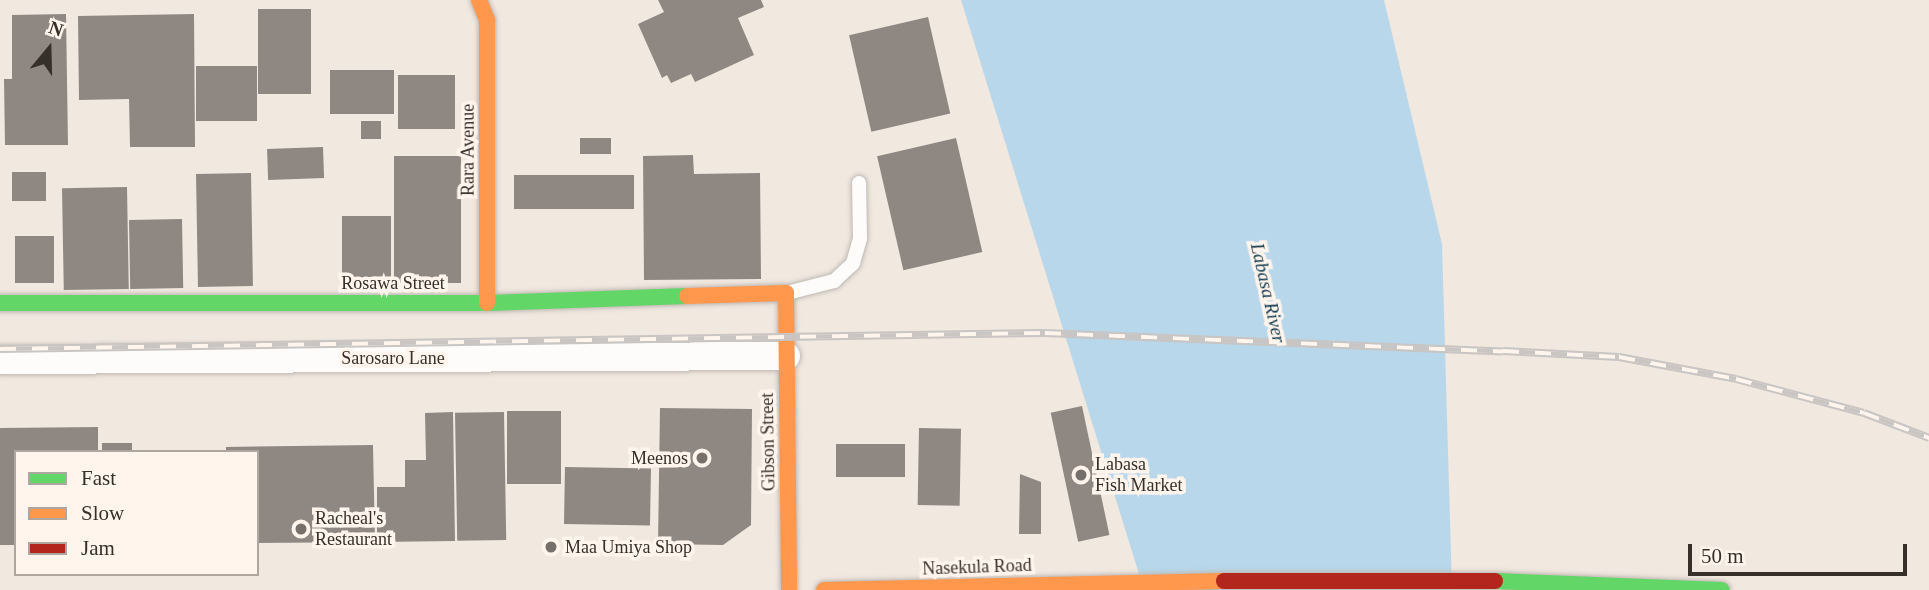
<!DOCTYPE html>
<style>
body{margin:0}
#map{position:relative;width:1929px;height:590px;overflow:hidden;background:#f1e8e0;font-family:"Times New Roman",serif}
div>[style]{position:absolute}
.water>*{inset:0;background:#b8d7ea}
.building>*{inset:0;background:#8f8882;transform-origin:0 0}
.roads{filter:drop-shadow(0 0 2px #bfb8b2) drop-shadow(0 0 2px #bfb8b2)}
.lane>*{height:14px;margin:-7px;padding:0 7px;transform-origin:7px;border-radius:7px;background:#fdfcfa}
.street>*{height:28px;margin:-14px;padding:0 14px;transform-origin:14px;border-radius:14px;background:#fdfcfa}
.fast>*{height:16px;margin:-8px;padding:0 8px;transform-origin:8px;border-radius:8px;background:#63d668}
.slow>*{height:16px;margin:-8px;padding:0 8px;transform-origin:8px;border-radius:8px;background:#ff974d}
.jam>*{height:16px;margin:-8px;padding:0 8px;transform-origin:8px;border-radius:8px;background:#b3261e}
.rail>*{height:8px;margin-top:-4px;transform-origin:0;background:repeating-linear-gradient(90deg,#fff5ed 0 16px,#c8c5c3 0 32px);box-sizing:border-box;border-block:2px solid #c8c5c3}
.dots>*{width:19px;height:19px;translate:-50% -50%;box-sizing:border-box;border:4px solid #fff5ed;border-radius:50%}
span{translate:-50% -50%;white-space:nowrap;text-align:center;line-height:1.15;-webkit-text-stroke:7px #fff5ed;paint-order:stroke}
.street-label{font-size:18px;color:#36302b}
.poi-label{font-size:18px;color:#36302b}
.right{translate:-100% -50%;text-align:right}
.left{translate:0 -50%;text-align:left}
.water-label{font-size:19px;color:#11384d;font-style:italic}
.legend{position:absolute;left:14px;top:450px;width:245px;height:126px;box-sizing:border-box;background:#fff5ed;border:2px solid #afa69f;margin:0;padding:9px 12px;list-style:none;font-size:21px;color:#36302b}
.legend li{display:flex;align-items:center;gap:14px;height:35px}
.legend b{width:35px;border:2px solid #afa69f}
.north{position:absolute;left:14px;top:14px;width:70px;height:70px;-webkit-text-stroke:5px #fff5ed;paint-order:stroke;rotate:19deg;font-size:19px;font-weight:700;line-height:28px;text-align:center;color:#36302b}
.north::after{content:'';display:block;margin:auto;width:24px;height:32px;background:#36302b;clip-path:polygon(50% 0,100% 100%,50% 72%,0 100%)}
.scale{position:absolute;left:1688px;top:544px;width:219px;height:32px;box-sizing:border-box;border:4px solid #36302b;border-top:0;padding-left:9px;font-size:21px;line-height:24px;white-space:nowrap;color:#36302b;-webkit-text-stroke:5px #fff5ed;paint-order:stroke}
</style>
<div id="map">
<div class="water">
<div style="clip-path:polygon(961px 0,1384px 0,1442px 244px,1452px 590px,1144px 590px)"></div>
</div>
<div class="building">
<div style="clip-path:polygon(658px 0,761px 0,764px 7px,738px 18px,754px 55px,695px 82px,691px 74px,671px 83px,667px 75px,662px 78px,638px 24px,664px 12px)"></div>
<div style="left:258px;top:9px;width:53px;height:85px"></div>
<div style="clip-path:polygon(66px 14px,68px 145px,5px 145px,4px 79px,12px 79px,12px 15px)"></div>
<div style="clip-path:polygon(194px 14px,195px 147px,130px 147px,129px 99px,79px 100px,78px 16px)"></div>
<div style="left:928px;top:17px;width:99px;height:81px;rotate:77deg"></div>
<div style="left:257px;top:66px;width:55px;height:61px;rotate:90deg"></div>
<div style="left:330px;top:70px;width:64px;height:44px"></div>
<div style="left:398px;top:75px;width:57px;height:54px"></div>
<div style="left:361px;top:121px;width:20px;height:18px"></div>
<div style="left:580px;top:138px;width:31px;height:16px"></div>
<div style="left:956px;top:138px;width:117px;height:81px;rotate:77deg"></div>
<div style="left:323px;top:147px;width:31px;height:56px;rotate:88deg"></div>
<div style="clip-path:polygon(693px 155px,694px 174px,760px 173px,761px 279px,644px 280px,643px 156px)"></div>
<div style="left:394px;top:156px;width:67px;height:127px"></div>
<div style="left:12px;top:172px;width:34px;height:29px"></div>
<div style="left:251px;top:173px;width:113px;height:55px;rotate:89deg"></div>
<div style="left:634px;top:175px;width:34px;height:120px;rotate:90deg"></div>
<div style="left:127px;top:187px;width:102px;height:65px;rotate:89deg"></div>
<div style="left:342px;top:216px;width:49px;height:67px"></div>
<div style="left:182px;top:219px;width:69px;height:53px;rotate:89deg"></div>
<div style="left:54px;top:236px;width:47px;height:39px;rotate:90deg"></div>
<div style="left:1082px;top:406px;width:132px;height:32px;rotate:78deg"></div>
<div style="clip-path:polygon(660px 408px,752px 409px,751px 525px,723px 545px,658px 544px)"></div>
<div style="left:507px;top:411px;width:54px;height:73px"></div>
<div style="clip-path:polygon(453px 412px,455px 541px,377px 542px,377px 487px,405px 487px,405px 460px,426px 460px,425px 413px)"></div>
<div style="left:504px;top:412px;width:128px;height:49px;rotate:89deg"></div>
<div style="clip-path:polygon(98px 427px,98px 452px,16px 452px,16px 545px,0 545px,0 428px)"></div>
<div style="left:919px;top:428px;width:42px;height:77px;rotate:1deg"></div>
<div style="left:102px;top:443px;width:30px;height:9px"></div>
<div style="left:836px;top:444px;width:69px;height:33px"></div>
<div style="clip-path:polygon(373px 445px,375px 542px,257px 543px,257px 452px,226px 452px,226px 447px)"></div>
<div style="left:565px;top:467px;width:86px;height:57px;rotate:1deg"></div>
<div style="clip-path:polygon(1020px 474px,1041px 482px,1041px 534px,1019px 534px)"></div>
</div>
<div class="roads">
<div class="lane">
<div style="left:787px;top:293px;width:49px;rotate:-14.3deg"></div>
<div style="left:834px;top:281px;width:26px;rotate:-43deg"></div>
<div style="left:853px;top:263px;width:26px;rotate:-74deg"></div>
<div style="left:860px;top:238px;width:55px;rotate:-91deg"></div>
</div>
<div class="street">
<div style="left:0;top:360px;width:786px;rotate:-0.29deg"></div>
</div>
<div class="fast">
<div style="left:0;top:303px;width:487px"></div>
<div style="left:487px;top:303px;width:200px;rotate:-2deg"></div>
<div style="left:1495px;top:581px;width:227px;rotate:2.3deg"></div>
</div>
<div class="slow">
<div style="left:479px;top:0;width:22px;rotate:68deg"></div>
<div style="left:487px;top:20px;width:283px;rotate:90deg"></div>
<div style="left:687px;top:296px;width:99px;rotate:-1.7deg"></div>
<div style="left:786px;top:293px;width:297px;rotate:89.4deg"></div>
<div style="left:824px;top:590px;width:400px;rotate:-1.3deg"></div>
</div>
<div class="jam">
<div style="left:1224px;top:581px;width:271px"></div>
</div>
</div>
<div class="rail">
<div style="left:0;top:349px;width:1045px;rotate:-0.88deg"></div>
<div style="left:1045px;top:333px;width:458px;rotate:2.3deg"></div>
<div style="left:1503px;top:351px;width:116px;rotate:3deg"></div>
<div style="left:1619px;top:357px;width:119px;rotate:10.6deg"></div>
<div style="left:1736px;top:379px;width:132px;rotate:14.9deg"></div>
<div style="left:1864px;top:413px;width:70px;rotate:21deg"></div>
</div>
<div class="dots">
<div style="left:702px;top:458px;background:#77706a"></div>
<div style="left:1081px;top:475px;background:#77706a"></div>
<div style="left:301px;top:529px;background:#77706a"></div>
<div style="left:551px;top:547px;background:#77706a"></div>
</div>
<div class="street-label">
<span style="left:468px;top:150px;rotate:-90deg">Rara Avenue</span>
<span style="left:393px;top:283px">Rosawa Street</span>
<span style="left:393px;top:358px">Sarosaro Lane</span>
<span style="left:768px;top:442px;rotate:-91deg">Gibson Street</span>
<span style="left:977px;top:567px;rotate:-2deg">Nasekula Road</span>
</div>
<div class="poi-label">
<span class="right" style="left:688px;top:458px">Meenos</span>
<span class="left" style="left:1095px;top:475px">Labasa<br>Fish Market</span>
<span class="left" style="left:315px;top:529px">Racheal's<br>Restaurant</span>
<span class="left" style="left:565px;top:547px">Maa Umiya Shop</span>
</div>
<div class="water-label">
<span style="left:1268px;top:293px;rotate:77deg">Labasa River</span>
</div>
<ul class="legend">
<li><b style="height:9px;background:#63d668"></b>Fast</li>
<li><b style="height:9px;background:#ff974d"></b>Slow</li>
<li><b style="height:9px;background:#b3261e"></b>Jam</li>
</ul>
<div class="north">N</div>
<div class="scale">50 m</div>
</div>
